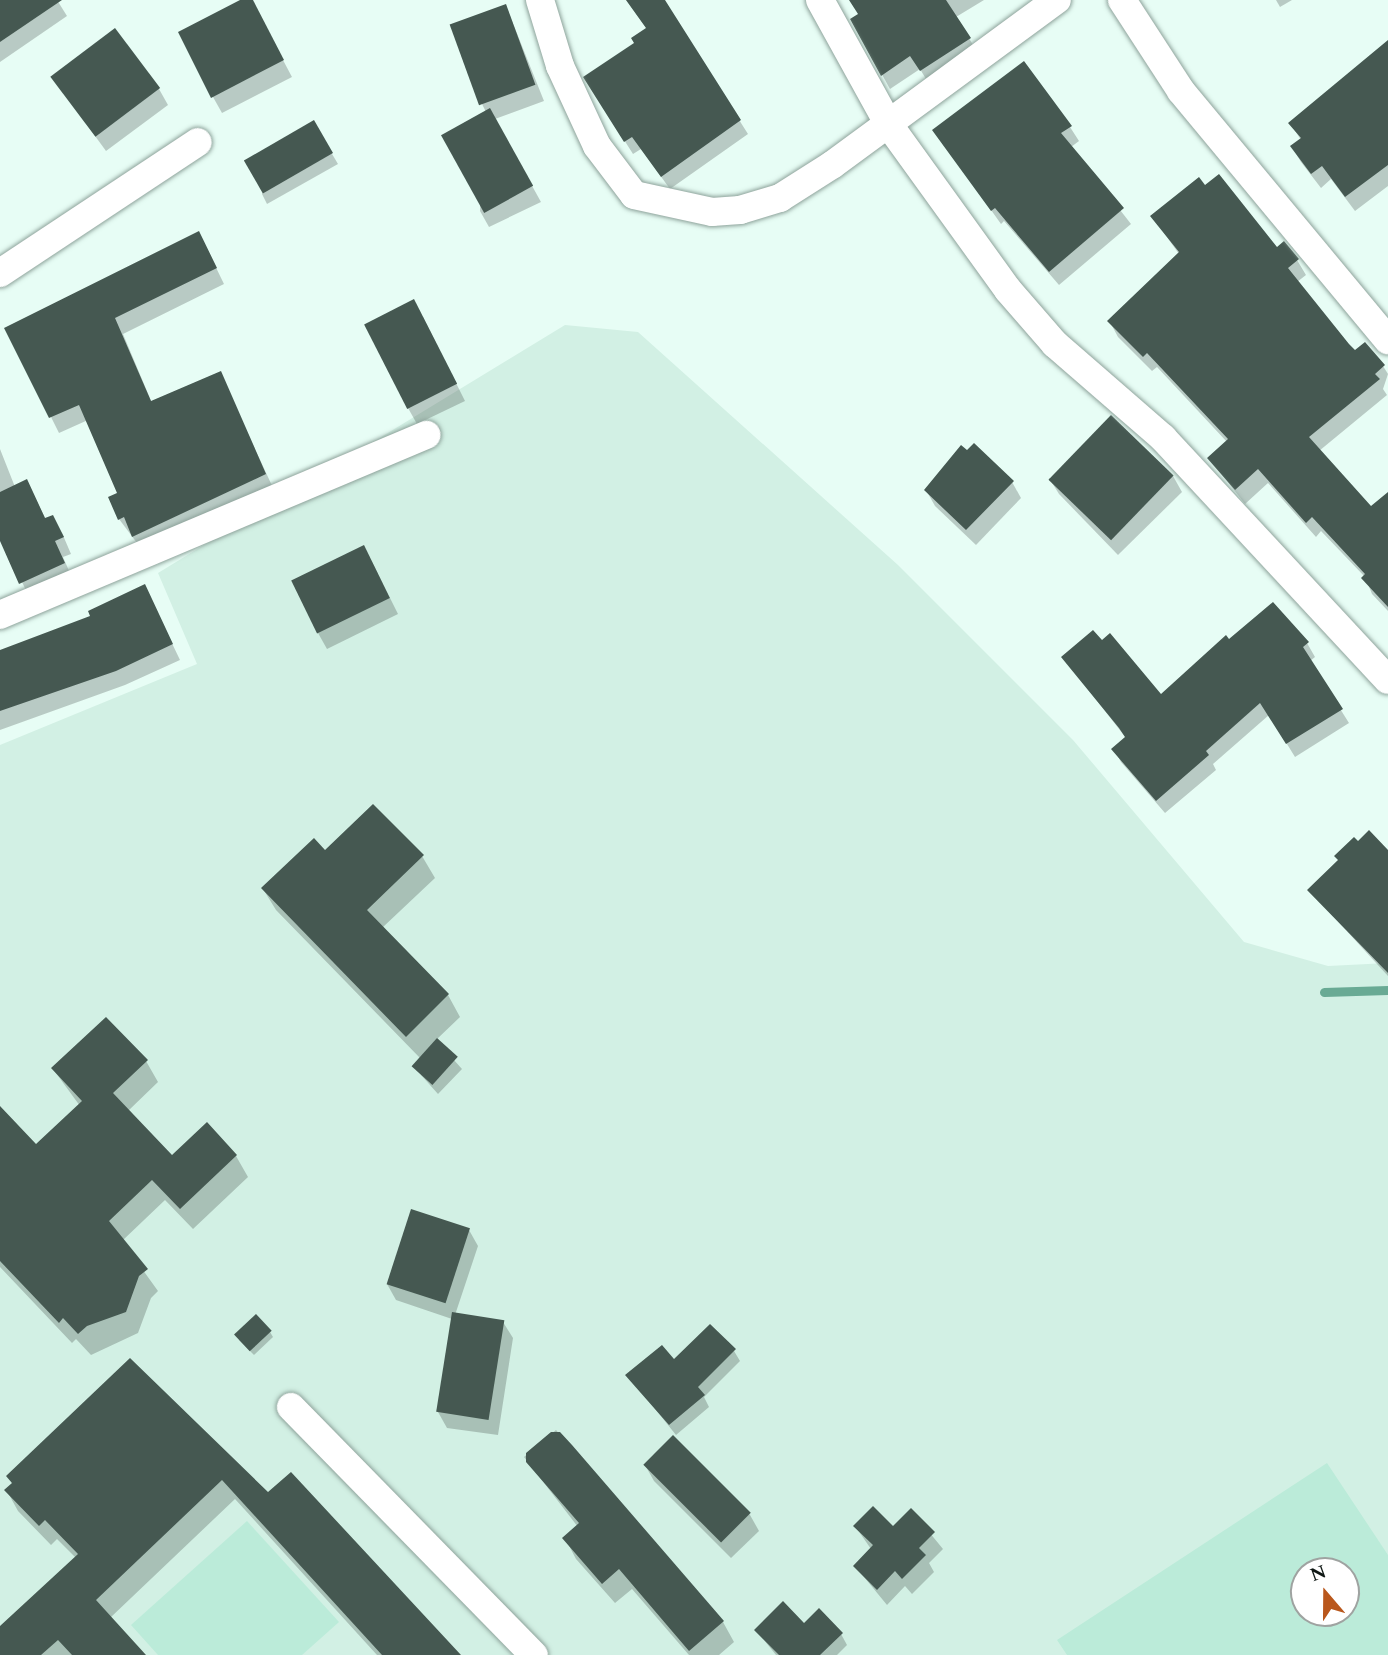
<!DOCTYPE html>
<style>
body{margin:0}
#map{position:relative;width:1388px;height:1655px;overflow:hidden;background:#e7fdf5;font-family:Spectral,serif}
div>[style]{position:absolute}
.built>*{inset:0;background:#d2f0e4}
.green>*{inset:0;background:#bbebd9}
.shadow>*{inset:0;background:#0003}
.stream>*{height:9px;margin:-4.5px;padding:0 4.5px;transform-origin:4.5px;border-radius:4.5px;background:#69aa94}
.building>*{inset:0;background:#455851;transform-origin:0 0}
.roads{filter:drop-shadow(0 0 2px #8ea39b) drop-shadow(0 0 2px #8ea39b)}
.minor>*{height:28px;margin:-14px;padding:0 14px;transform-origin:14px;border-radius:14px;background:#fff}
span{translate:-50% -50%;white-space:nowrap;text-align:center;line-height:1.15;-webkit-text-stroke:7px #fff;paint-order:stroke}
.north{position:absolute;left:1290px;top:1557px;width:70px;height:70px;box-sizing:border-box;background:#fff;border:2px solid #9fa3a1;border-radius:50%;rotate:340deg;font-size:19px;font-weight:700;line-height:28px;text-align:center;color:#101815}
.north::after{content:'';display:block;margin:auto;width:24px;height:32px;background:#b9571c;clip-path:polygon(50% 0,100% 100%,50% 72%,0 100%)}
</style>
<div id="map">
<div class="built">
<div style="clip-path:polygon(evenodd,565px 325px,638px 332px,898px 565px,1073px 740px,1244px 942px,1328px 966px,1388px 963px,1388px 1655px,0 1655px,0 745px,197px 664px,158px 573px,565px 325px,1304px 1571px,1346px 1571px,1346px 1613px,1304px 1613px,1304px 1571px)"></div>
</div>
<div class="green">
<div style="clip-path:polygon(evenodd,1327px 1463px,1388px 1555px,1388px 1655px,1067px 1655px,1057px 1640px,1327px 1463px,1346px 1571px,1346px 1613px,1304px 1613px,1304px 1571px,1346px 1571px)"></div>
<div style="clip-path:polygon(247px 1521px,339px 1622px,302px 1655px,158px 1655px,131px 1625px)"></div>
</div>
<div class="shadow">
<div style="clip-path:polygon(0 0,57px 0,67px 16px,0 62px)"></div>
<div style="clip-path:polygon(244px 0,251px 0,292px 77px,222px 113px,213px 97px)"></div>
<div style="clip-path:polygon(626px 0,663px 0,748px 134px,670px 189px,641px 149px,633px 154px,593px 91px,647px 29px)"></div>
<div style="clip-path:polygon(851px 0,984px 0,956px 17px,978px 53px,929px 84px,920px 69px,890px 89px,852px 20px,860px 15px)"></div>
<div style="clip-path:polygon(1276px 0,1292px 0,1280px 7px)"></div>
<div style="clip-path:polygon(506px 6px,544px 101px,495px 119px,541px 202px,489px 227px,480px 211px,486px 112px,482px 104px)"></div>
<div style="clip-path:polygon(1388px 43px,1388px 186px,1355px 211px,1331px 179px,1321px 188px,1301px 162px,1292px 147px,1301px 140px,1290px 123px)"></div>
<div style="clip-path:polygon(52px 77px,159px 89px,168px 105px,106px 151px)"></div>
<div style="clip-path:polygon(313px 122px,338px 164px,267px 204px,262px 194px)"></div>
<div style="clip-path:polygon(1070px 127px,1079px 141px,1071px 147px,1131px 224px,1059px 285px,1004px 221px,1001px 224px,934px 130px)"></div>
<div style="clip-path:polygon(1152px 216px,1277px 250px,1297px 260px,1306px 275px,1297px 282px,1355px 353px,1365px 344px,1383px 366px,1388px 374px,1383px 389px,1387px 395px,1319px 451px,1371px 509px,1388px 493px,1388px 611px,1372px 594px,1365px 577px,1321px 531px,1316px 537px,1268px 483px,1245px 504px,1209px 458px,1227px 442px,1157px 367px,1152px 371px,1118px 337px,1110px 322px,1179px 254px)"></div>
<div style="clip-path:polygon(207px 249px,224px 284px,123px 334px,152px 403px,220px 373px,274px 490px,143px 551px,119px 519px,119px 494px,88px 420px,59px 433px,7px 329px)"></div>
<div style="clip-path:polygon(423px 317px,465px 401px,417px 424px,408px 408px)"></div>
<div style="clip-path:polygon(961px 448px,1012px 482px,1021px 498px,976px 545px,935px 506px,926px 490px)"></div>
<div style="clip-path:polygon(0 449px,15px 487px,27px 481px,46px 520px,62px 533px,71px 554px,63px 557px,73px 580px,30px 599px,0 535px)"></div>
<div style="clip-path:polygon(1173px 476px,1182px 492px,1118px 555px,1059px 494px,1049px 478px)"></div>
<div style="clip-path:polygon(373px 564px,398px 614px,327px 649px,318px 633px)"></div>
<div style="clip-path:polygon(145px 587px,180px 660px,125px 685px,0 730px,0 652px,93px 617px)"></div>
<div style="clip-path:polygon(1229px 642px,1307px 643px,1315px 657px,1310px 661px,1349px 723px,1295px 757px,1269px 715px,1213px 764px,1216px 770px,1165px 813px,1121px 762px,1114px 749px,1126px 738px,1063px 657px,1160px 697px)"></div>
<div style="clip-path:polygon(1358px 843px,1388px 852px,1388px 976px,1309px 890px)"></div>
<div style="clip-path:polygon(325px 852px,422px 856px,435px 878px,382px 928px,448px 995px,460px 1017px,436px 1040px,462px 1069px,438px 1094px,413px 1066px,420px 1058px,276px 910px,263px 889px)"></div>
<div style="clip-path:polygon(146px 1061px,158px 1082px,128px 1111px,172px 1157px,236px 1156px,248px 1177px,193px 1229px,165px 1200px,122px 1241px,158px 1291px,151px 1298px,138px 1333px,91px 1355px,76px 1339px,72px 1343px,0 1267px,0 1119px,36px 1146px,80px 1106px,53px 1069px)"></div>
<div style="clip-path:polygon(469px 1230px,478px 1246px,455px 1315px,503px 1322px,513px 1338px,498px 1435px,447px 1428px,438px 1412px,452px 1319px,396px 1300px,387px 1284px)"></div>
<div style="clip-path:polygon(270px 1332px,273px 1337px,254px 1355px,239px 1340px)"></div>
<div style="clip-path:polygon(734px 1351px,740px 1361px,704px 1397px,709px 1407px,676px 1435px,628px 1375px)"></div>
<div style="clip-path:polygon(130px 1361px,268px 1495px,457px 1655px,377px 1655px,235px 1499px,110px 1618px,143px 1655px,0 1655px,0 1628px,76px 1558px,57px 1539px,51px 1545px,18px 1511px,7px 1491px,13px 1485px,8px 1476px)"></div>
<div style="clip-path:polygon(556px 1430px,723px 1622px,734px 1642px,719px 1655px,689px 1655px,632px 1589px,615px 1603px,576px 1559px,565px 1538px,578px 1527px,524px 1457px)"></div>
<div style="clip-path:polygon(673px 1437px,750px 1515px,759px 1531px,731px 1558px,654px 1481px,645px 1465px)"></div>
<div style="clip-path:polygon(911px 1510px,943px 1549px,929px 1563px,934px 1572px,912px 1594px,905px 1586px,887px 1605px,855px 1566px,871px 1549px,855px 1526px,893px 1528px)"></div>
<div style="clip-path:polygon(804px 1626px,841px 1634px,847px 1645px,837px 1655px,776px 1655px,756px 1630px)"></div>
</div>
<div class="stream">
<div style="left:1324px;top:992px;width:64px;rotate:-1.8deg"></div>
</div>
<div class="building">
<div style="clip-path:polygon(0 0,62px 0,0 42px)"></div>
<div style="clip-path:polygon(240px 0,253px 0,284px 60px,211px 98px,178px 32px)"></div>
<div style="clip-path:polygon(626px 0,665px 0,741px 120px,661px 177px,632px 137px,624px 142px,583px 77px,634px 43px,631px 38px,646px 28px)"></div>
<div style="clip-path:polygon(849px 0,946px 0,971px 38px,920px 71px,910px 56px,881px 76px,850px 19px,858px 14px)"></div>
<div style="left:506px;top:4px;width:86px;height:60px;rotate:70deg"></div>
<div style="left:115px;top:28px;width:75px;height:81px;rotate:53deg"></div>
<div style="clip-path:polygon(1388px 40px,1388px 165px,1345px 197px,1322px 166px,1311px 174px,1290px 146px,1301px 138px,1288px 123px)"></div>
<div style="clip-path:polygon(1024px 61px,1072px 126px,1061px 133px,1124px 208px,1049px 272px,995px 208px,991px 211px,932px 130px)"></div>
<div style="left:490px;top:108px;width:89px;height:56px;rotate:61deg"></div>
<div style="left:314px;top:120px;width:38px;height:81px;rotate:60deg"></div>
<div style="clip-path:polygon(1219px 174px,1277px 247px,1284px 241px,1299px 259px,1288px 268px,1349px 344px,1355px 350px,1365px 342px,1385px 365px,1375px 374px,1380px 379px,1309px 437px,1371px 506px,1388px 492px,1388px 607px,1361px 578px,1365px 574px,1312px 517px,1306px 523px,1258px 469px,1235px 490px,1207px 458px,1228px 439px,1147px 353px,1143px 357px,1107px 321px,1179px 252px,1150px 216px,1199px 177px,1205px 185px)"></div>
<div style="clip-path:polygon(199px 231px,217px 268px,115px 318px,151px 401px,221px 371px,266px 474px,132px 537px,124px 517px,118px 520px,108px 497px,117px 493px,79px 405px,49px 418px,4px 328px)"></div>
<div style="left:414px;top:299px;width:95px;height:56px;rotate:63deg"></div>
<div style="left:1111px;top:415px;width:87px;height:90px;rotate:44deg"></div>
<div style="clip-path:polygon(974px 443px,1014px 481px,966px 530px,924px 490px,961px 445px,967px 450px)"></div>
<div style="clip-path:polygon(27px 479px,45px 518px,53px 515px,64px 537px,55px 541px,65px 563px,19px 584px,0 541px,0 492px)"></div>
<div style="left:364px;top:545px;width:59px;height:81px;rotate:64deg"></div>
<div style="clip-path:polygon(145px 584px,173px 644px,116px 671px,0 711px,0 650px,90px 616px,88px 611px)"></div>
<div style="clip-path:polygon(1273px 602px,1309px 642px,1303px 647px,1343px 709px,1286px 744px,1260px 703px,1206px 751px,1209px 755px,1156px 801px,1111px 749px,1125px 737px,1119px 728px,1061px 657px,1093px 630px,1102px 640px,1110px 633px,1161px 694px,1226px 635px,1229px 639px)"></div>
<div style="clip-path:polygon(373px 804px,424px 855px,367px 910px,449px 994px,406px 1037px,261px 888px,314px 838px,325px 850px)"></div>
<div style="clip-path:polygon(1369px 830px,1388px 850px,1388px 973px,1307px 890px,1338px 860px,1334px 856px,1354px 837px,1358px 841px)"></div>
<div style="clip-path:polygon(106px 1017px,148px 1060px,113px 1093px,172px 1155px,207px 1122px,237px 1155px,180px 1209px,152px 1180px,109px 1221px,148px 1269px,139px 1276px,126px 1312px,87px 1326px,78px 1334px,63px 1318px,59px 1323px,0 1261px,0 1106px,36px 1144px,82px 1101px,51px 1068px)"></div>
<div style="left:437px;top:1038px;width:28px;height:38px;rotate:42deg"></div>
<div style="left:411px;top:1209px;width:62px;height:79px;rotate:18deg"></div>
<div style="left:452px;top:1312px;width:53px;height:101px;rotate:9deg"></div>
<div style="left:256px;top:1314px;width:23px;height:30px;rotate:47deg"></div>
<div style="clip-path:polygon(710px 1324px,736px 1349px,698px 1387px,705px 1395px,669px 1425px,625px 1375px,662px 1345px,674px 1359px)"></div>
<div style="clip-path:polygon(130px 1358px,268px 1492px,291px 1472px,461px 1655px,382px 1655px,222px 1480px,96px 1600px,146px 1655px,72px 1655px,58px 1640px,41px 1655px,0 1655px,0 1626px,78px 1554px,45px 1520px,39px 1526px,4px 1490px,12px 1483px,6px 1476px)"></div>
<div style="clip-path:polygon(551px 1432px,560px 1432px,572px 1445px,724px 1621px,689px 1651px,619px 1569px,602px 1584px,562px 1538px,579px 1523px,526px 1462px,526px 1453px)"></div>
<div style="left:673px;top:1435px;width:110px;height:42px;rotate:45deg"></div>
<div style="clip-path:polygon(873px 1506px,893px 1526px,911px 1508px,935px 1532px,919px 1548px,926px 1555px,902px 1579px,895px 1571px,877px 1590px,853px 1566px,873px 1545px,853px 1526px)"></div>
<div style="clip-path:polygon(783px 1601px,804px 1623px,819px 1608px,843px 1633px,820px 1655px,779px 1655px,754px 1630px)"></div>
</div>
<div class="roads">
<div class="minor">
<div style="left:540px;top:0;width:69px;rotate:73.1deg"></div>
<div style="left:560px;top:66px;width:88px;rotate:65.2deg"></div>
<div style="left:597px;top:146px;width:61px;rotate:52.9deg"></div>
<div style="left:634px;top:195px;width:80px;rotate:12.3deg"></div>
<div style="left:712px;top:212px;width:28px;rotate:-4deg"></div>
<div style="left:740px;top:210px;width:42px;rotate:-16.7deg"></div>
<div style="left:780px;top:198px;width:62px;rotate:-32.4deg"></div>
<div style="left:832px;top:165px;width:279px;rotate:-36.3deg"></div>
<div style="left:820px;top:0;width:143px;rotate:61.1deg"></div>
<div style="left:889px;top:125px;width:203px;rotate:54.2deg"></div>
<div style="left:1008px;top:290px;width:72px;rotate:49deg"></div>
<div style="left:1055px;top:344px;width:143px;rotate:41deg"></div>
<div style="left:1163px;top:438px;width:330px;rotate:47.1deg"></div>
<div style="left:1122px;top:0;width:108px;rotate:57deg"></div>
<div style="left:1181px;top:91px;width:324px;rotate:50.3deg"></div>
<div style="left:0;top:273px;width:237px;rotate:-33.5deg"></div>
<div style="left:0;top:615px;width:463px;rotate:-22.9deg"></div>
<div style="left:291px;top:1407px;width:347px;rotate:45.6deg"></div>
</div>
</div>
<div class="north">N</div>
</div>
